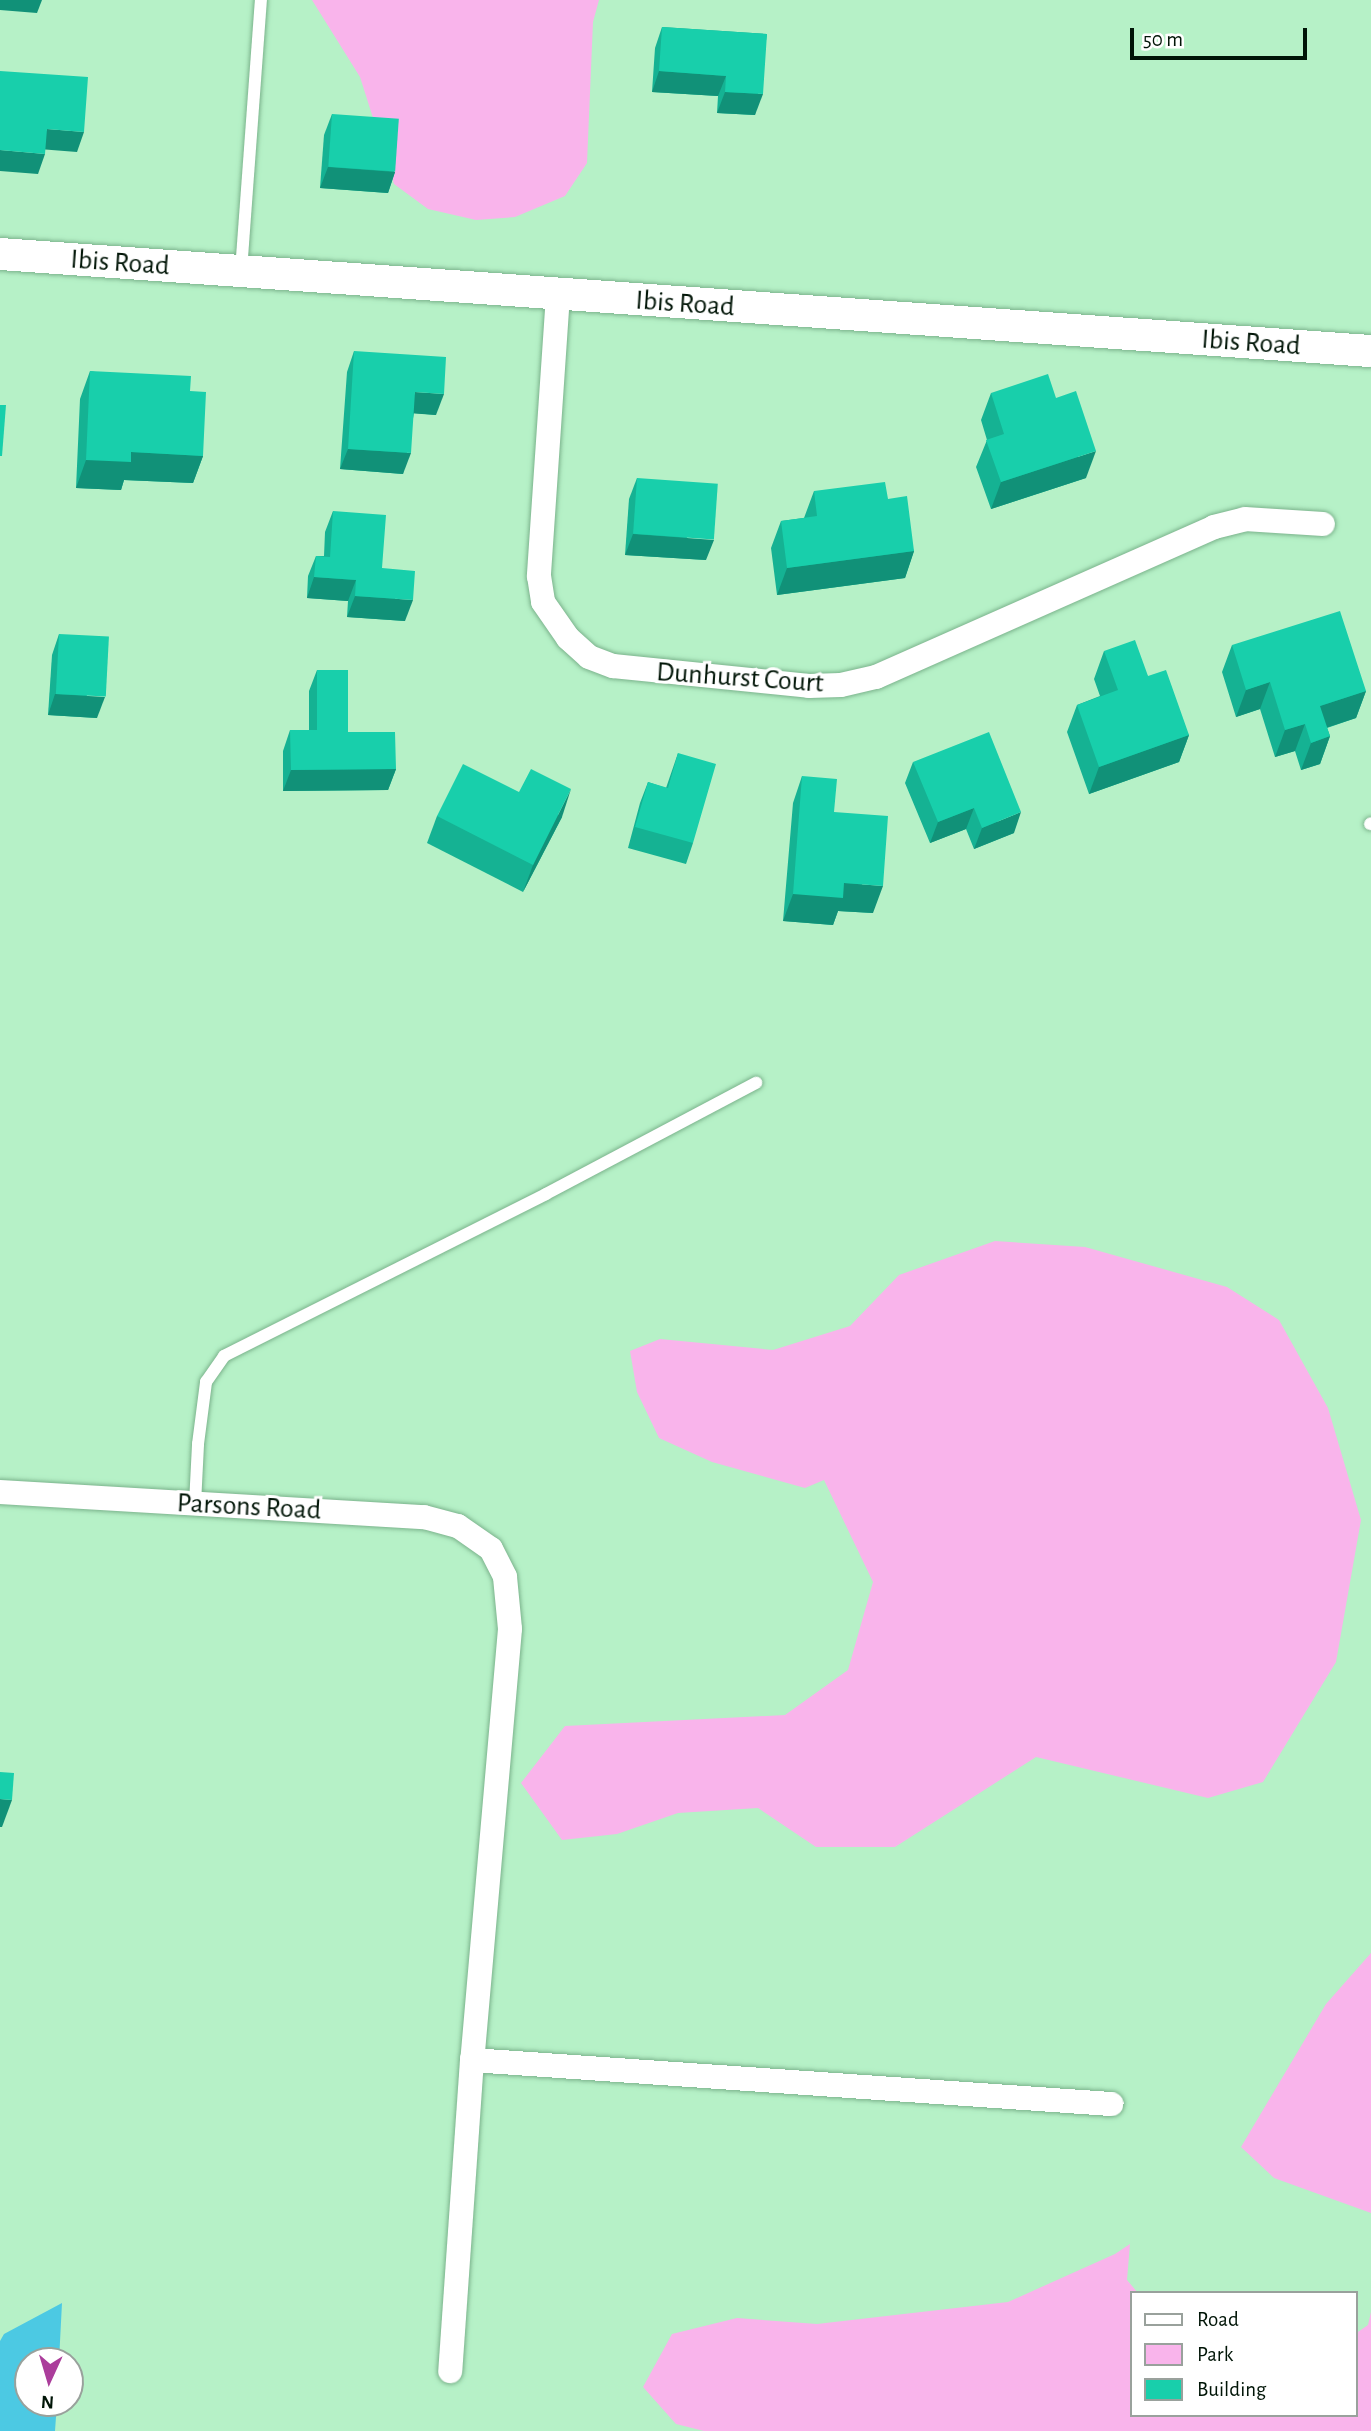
<!DOCTYPE html>
<style>
body{margin:0}
#map{position:relative;width:1371px;height:2431px;overflow:hidden;background:#b6f1c7;font-family:"Alegreya Sans",sans-serif}
div>[style]{position:absolute}
.green>*{inset:0;background:#f9b4eb}
.water>*{inset:0;background:#4cc9e3}
.roads{filter:drop-shadow(0 0 2px #7bb38c) drop-shadow(0 0 2px #7bb38c)}
.service>*{height:12px;margin:-6px;padding:0 6px;transform-origin:6px;border-radius:6px;background:#fff}
.minor>*{height:24px;margin:-12px;padding:0 12px;transform-origin:12px;border-radius:12px;background:#fff}
.tertiary>*{height:32px;margin:-16px;padding:0 16px;transform-origin:16px;border-radius:16px;background:#fff}
.wall>*{inset:0;background:#15b293}
.shaded-wall>*{inset:0;background:#119178}
.building>*{inset:0;background:#18cfab;transform-origin:0 0}
span{translate:-50% -50%;white-space:nowrap;text-align:center;line-height:1.15;-webkit-text-stroke:6px #fff;paint-order:stroke}
.street-label{font-size:28px;color:#011507}
.legend{position:absolute;left:1130px;top:2291px;width:228px;height:126px;box-sizing:border-box;background:#fff;border:2px solid #99a19c;margin:0;padding:9px 12px;list-style:none;font-size:21px;color:#011507}
.legend li{display:flex;align-items:center;gap:14px;height:35px}
.legend b{width:35px;border:2px solid #99a19c}
.north{position:absolute;left:14px;top:2347px;width:70px;height:70px;box-sizing:border-box;background:#fff;border:2px solid #99a19c;border-radius:50%;rotate:184deg;font-size:19px;font-weight:700;line-height:28px;text-align:center;color:#011507}
.north::after{content:'';display:block;margin:auto;width:24px;height:32px;background:#ab3d9b;clip-path:polygon(50% 0,100% 100%,50% 72%,0 100%)}
.scale{position:absolute;left:1130px;top:28px;width:177px;height:32px;box-sizing:border-box;border:4px solid #011507;border-top:0;padding-left:9px;font-size:21px;line-height:24px;white-space:nowrap;color:#011507;-webkit-text-stroke:5px #fff;paint-order:stroke}
</style>
<div id="map">
<div class="green">
<div style="clip-path:polygon(312px 0,599px 0,593px 22px,587px 163px,565px 196px,515px 217px,476px 220px,428px 209px,394px 184px,360px 77px)"></div>
<div style="clip-path:polygon(995px 1241px,1085px 1247px,1227px 1287px,1279px 1320px,1328px 1408px,1361px 1520px,1336px 1662px,1263px 1782px,1208px 1798px,1036px 1757px,895px 1847px,816px 1847px,758px 1808px,678px 1813px,617px 1834px,562px 1840px,521px 1783px,565px 1726px,785px 1715px,848px 1670px,873px 1582px,824px 1480px,805px 1488px,712px 1462px,659px 1438px,637px 1392px,630px 1351px,660px 1339px,773px 1350px,850px 1326px,899px 1275px)"></div>
<div style="clip-path:polygon(1371px 1953px,1371px 2213px,1274px 2178px,1241px 2147px,1326px 2004px)"></div>
<div style="clip-path:polygon(1130px 2244px,1127px 2280px,1138px 2293px,1131px 2293px,1131px 2415px,1355px 2415px,1355px 2334px,1368px 2325px,1371px 2312px,1371px 2431px,704px 2431px,676px 2424px,643px 2387px,672px 2334px,737px 2318px,817px 2324px,1008px 2302px,1115px 2254px)"></div>
</div>
<div class="water">
<div style="clip-path:polygon(62px 2303px,59px 2361px,28px 2361px,28px 2403px,57px 2403px,55px 2431px,0 2431px,0 2341px,4px 2334px)"></div>
</div>
<div class="roads">
<div class="service">
<div style="left:241px;top:271px;width:272px;rotate:-85.8deg"></div>
<div style="left:1370px;top:824px;width:1px;rotate:-45deg"></div>
<div style="left:195px;top:1504px;width:60px;rotate:-87.1deg"></div>
<div style="left:198px;top:1444px;width:63px;rotate:-82.6deg"></div>
<div style="left:206px;top:1382px;width:32px;rotate:-55deg"></div>
<div style="left:224px;top:1356px;width:360px;rotate:-26.7deg"></div>
<div style="left:546px;top:1194px;width:238px;rotate:-27.9deg"></div>
</div>
<div class="minor">
<div style="left:558px;top:295px;width:282px;rotate:93.9deg"></div>
<div style="left:539px;top:576px;width:26px;rotate:81deg"></div>
<div style="left:543px;top:602px;width:44px;rotate:55.2deg"></div>
<div style="left:568px;top:638px;width:28px;rotate:42deg"></div>
<div style="left:589px;top:657px;width:26px;rotate:21deg"></div>
<div style="left:613px;top:666px;width:197px;rotate:5.8deg"></div>
<div style="left:809px;top:686px;width:32px;rotate:-2deg"></div>
<div style="left:841px;top:685px;width:36px;rotate:-13deg"></div>
<div style="left:876px;top:677px;width:370px;rotate:-23.9deg"></div>
<div style="left:1214px;top:527px;width:32px;rotate:-14deg"></div>
<div style="left:1245px;top:519px;width:78px;rotate:3.7deg"></div>
<div style="left:0;top:1492px;width:425px;rotate:3.4deg"></div>
<div style="left:424px;top:1517px;width:35px;rotate:15deg"></div>
<div style="left:458px;top:1526px;width:40px;rotate:34.9deg"></div>
<div style="left:491px;top:1549px;width:31px;rotate:63deg"></div>
<div style="left:505px;top:1577px;width:52px;rotate:84.5deg"></div>
<div style="left:510px;top:1629px;width:433px;rotate:95deg"></div>
<div style="left:472px;top:2060px;width:312px;rotate:94deg"></div>
<div style="left:472px;top:2060px;width:641px;rotate:3.94deg"></div>
</div>
<div class="tertiary">
<div style="left:0;top:254px;width:1374px;rotate:4.05deg"></div>
</div>
</div>
<div class="wall">
<div style="clip-path:polygon(662px 27px,767px 34px,755px 115px,717px 113px,718px 96px,652px 92px,655px 48px)"></div>
<div style="clip-path:polygon(332px 114px,395px 172px,388px 193px,320px 188px,324px 135px)"></div>
<div style="clip-path:polygon(354px 351px,436px 415px,414px 413px,403px 474px,340px 469px,347px 372px)"></div>
<div style="clip-path:polygon(90px 371px,190px 391px,203px 456px,193px 483px,124px 480px,121px 490px,76px 488px,80px 399px)"></div>
<div style="clip-path:polygon(991px 393px,1056px 398px,1086px 478px,991px 509px,976px 467px,987px 440px,981px 420px)"></div>
<div style="clip-path:polygon(637px 478px,706px 560px,625px 555px,629px 499px)"></div>
<div style="clip-path:polygon(814px 491px,888px 499px,914px 551px,905px 578px,777px 595px,771px 548px,781px 521px,804px 518px)"></div>
<div style="clip-path:polygon(333px 511px,382px 568px,405px 621px,347px 617px,348px 601px,307px 598px,308px 576px,316px 556px,324px 556px,325px 532px)"></div>
<div style="clip-path:polygon(59px 634px,97px 718px,48px 715px,52px 655px)"></div>
<div style="clip-path:polygon(1232px 645px,1366px 691px,1356px 718px,1327px 728px,1330px 736px,1320px 764px,1301px 770px,1295px 751px,1275px 757px,1260px 709px,1236px 717px,1222px 672px)"></div>
<div style="clip-path:polygon(1104px 651px,1148px 676px,1189px 735px,1179px 762px,1089px 794px,1067px 732px,1077px 705px,1100px 696px,1094px 679px)"></div>
<div style="clip-path:polygon(317px 670px,348px 732px,396px 769px,388px 790px,283px 791px,283px 751px,290px 730px,309px 730px,309px 691px)"></div>
<div style="clip-path:polygon(678px 753px,693px 843px,686px 864px,628px 848px,640px 803px,648px 782px,666px 788px)"></div>
<div style="clip-path:polygon(913px 762px,1014px 833px,974px 849px,966px 829px,930px 843px,905px 783px)"></div>
<div style="clip-path:polygon(802px 776px,834px 812px,873px 913px,838px 911px,833px 925px,783px 921px,793px 803px)"></div>
<div style="clip-path:polygon(519px 792px,562px 817px,523px 892px,427px 843px,437px 816px)"></div>
</div>
<div class="shaded-wall">
<div style="clip-path:polygon(0 0,42px 0,37px 13px,0 10px)"></div>
<div style="clip-path:polygon(659px 71px,726px 76px,718px 96px,652px 92px)"></div>
<div style="clip-path:polygon(725px 92px,763px 94px,755px 115px,717px 113px)"></div>
<div style="clip-path:polygon(47px 129px,84px 132px,77px 152px,39px 149px)"></div>
<div style="clip-path:polygon(0 150px,45px 154px,38px 174px,0 171px)"></div>
<div style="clip-path:polygon(328px 167px,395px 172px,388px 193px,320px 188px)"></div>
<div style="clip-path:polygon(415px 392px,444px 394px,436px 415px,408px 413px)"></div>
<div style="clip-path:polygon(348px 449px,411px 453px,403px 474px,340px 469px)"></div>
<div style="clip-path:polygon(1096px 451px,1086px 478px,991px 509px,1001px 482px)"></div>
<div style="clip-path:polygon(131px 452px,203px 456px,193px 483px,124px 480px,121px 490px,76px 488px,86px 460px)"></div>
<div style="clip-path:polygon(633px 534px,714px 540px,706px 560px,625px 555px)"></div>
<div style="clip-path:polygon(914px 551px,905px 578px,777px 595px,787px 568px)"></div>
<div style="clip-path:polygon(314px 577px,356px 580px,348px 601px,307px 598px)"></div>
<div style="clip-path:polygon(355px 596px,413px 600px,405px 621px,347px 617px)"></div>
<div style="clip-path:polygon(1270px 682px,1260px 709px,1236px 717px,1246px 690px)"></div>
<div style="clip-path:polygon(1366px 691px,1356px 718px,1310px 733px,1320px 706px)"></div>
<div style="clip-path:polygon(55px 694px,105px 697px,97px 718px,48px 715px)"></div>
<div style="clip-path:polygon(1305px 724px,1295px 751px,1275px 757px,1285px 730px)"></div>
<div style="clip-path:polygon(1189px 735px,1179px 762px,1089px 794px,1099px 767px)"></div>
<div style="clip-path:polygon(1330px 736px,1320px 764px,1301px 770px,1311px 743px)"></div>
<div style="clip-path:polygon(396px 769px,388px 790px,283px 791px,291px 770px)"></div>
<div style="clip-path:polygon(571px 789px,562px 817px,523px 892px,533px 865px)"></div>
<div style="clip-path:polygon(974px 808px,966px 829px,930px 843px,938px 822px)"></div>
<div style="clip-path:polygon(1021px 812px,1014px 833px,974px 849px,982px 828px)"></div>
<div style="clip-path:polygon(844px 883px,883px 886px,873px 913px,838px 911px,833px 925px,783px 921px,793px 894px)"></div>
<div style="clip-path:polygon(0 1799px,12px 1800px,2px 1827px,0 1827px)"></div>
</div>
<div class="building">
<div style="clip-path:polygon(662px 27px,767px 34px,763px 94px,725px 92px,726px 76px,659px 71px)"></div>
<div style="clip-path:polygon(0 71px,88px 77px,84px 132px,47px 129px,45px 154px,0 150px)"></div>
<div style="left:332px;top:114px;width:67px;height:53px;rotate:4deg"></div>
<div style="clip-path:polygon(354px 351px,446px 357px,444px 394px,415px 392px,411px 453px,348px 449px)"></div>
<div style="clip-path:polygon(90px 371px,191px 376px,190px 391px,206px 392px,203px 456px,131px 452px,131px 462px,86px 460px)"></div>
<div style="clip-path:polygon(1048px 374px,1056px 398px,1076px 391px,1096px 451px,1001px 482px,986px 440px,1004px 434px,991px 393px)"></div>
<div style="clip-path:polygon(0 405px,6px 405px,2px 456px,0 456px)"></div>
<div style="left:637px;top:478px;width:81px;height:56px;rotate:4deg"></div>
<div style="clip-path:polygon(885px 482px,888px 499px,907px 496px,914px 551px,787px 568px,781px 521px,817px 516px,814px 491px)"></div>
<div style="clip-path:polygon(333px 511px,386px 515px,382px 568px,415px 571px,413px 600px,355px 596px,356px 580px,314px 577px,316px 556px,330px 557px)"></div>
<div style="clip-path:polygon(1340px 611px,1366px 691px,1320px 706px,1330px 736px,1311px 743px,1305px 724px,1285px 730px,1270px 682px,1246px 690px,1232px 645px)"></div>
<div style="left:59px;top:634px;width:50px;height:60px;rotate:3deg"></div>
<div style="clip-path:polygon(1135px 640px,1148px 676px,1166px 670px,1189px 735px,1099px 767px,1077px 705px,1118px 690px,1104px 651px)"></div>
<div style="clip-path:polygon(317px 670px,348px 670px,348px 732px,395px 732px,396px 769px,291px 770px,290px 730px,317px 730px)"></div>
<div style="clip-path:polygon(989px 732px,1021px 812px,982px 828px,974px 808px,938px 822px,913px 762px)"></div>
<div style="clip-path:polygon(678px 753px,716px 764px,693px 843px,635px 827px,648px 782px,668px 788px)"></div>
<div style="clip-path:polygon(463px 764px,519px 792px,531px 769px,571px 789px,533px 865px,437px 816px)"></div>
<div style="clip-path:polygon(802px 776px,837px 779px,834px 812px,888px 816px,883px 886px,844px 883px,843px 898px,793px 894px)"></div>
<div style="clip-path:polygon(0 1772px,14px 1773px,12px 1800px,0 1799px)"></div>
</div>
<div class="street-label">
<span style="left:120px;top:263px;rotate:4deg">Ibis Road</span>
<span style="left:685px;top:304px;rotate:4deg">Ibis Road</span>
<span style="left:1251px;top:343px;rotate:4deg">Ibis Road</span>
<span style="left:740px;top:678px;rotate:4deg">Dunhurst Court</span>
<span style="left:249px;top:1507px;rotate:3deg">Parsons Road</span>
</div>
<ul class="legend">
<li><b style="height:9px;background:#fff"></b>Road</li>
<li><b style="height:19px;background:#f9b4eb"></b>Park</li>
<li><b style="height:19px;background:#18cfab"></b>Building</li>
</ul>
<div class="north">N</div>
<div class="scale">50 m</div>
</div>
